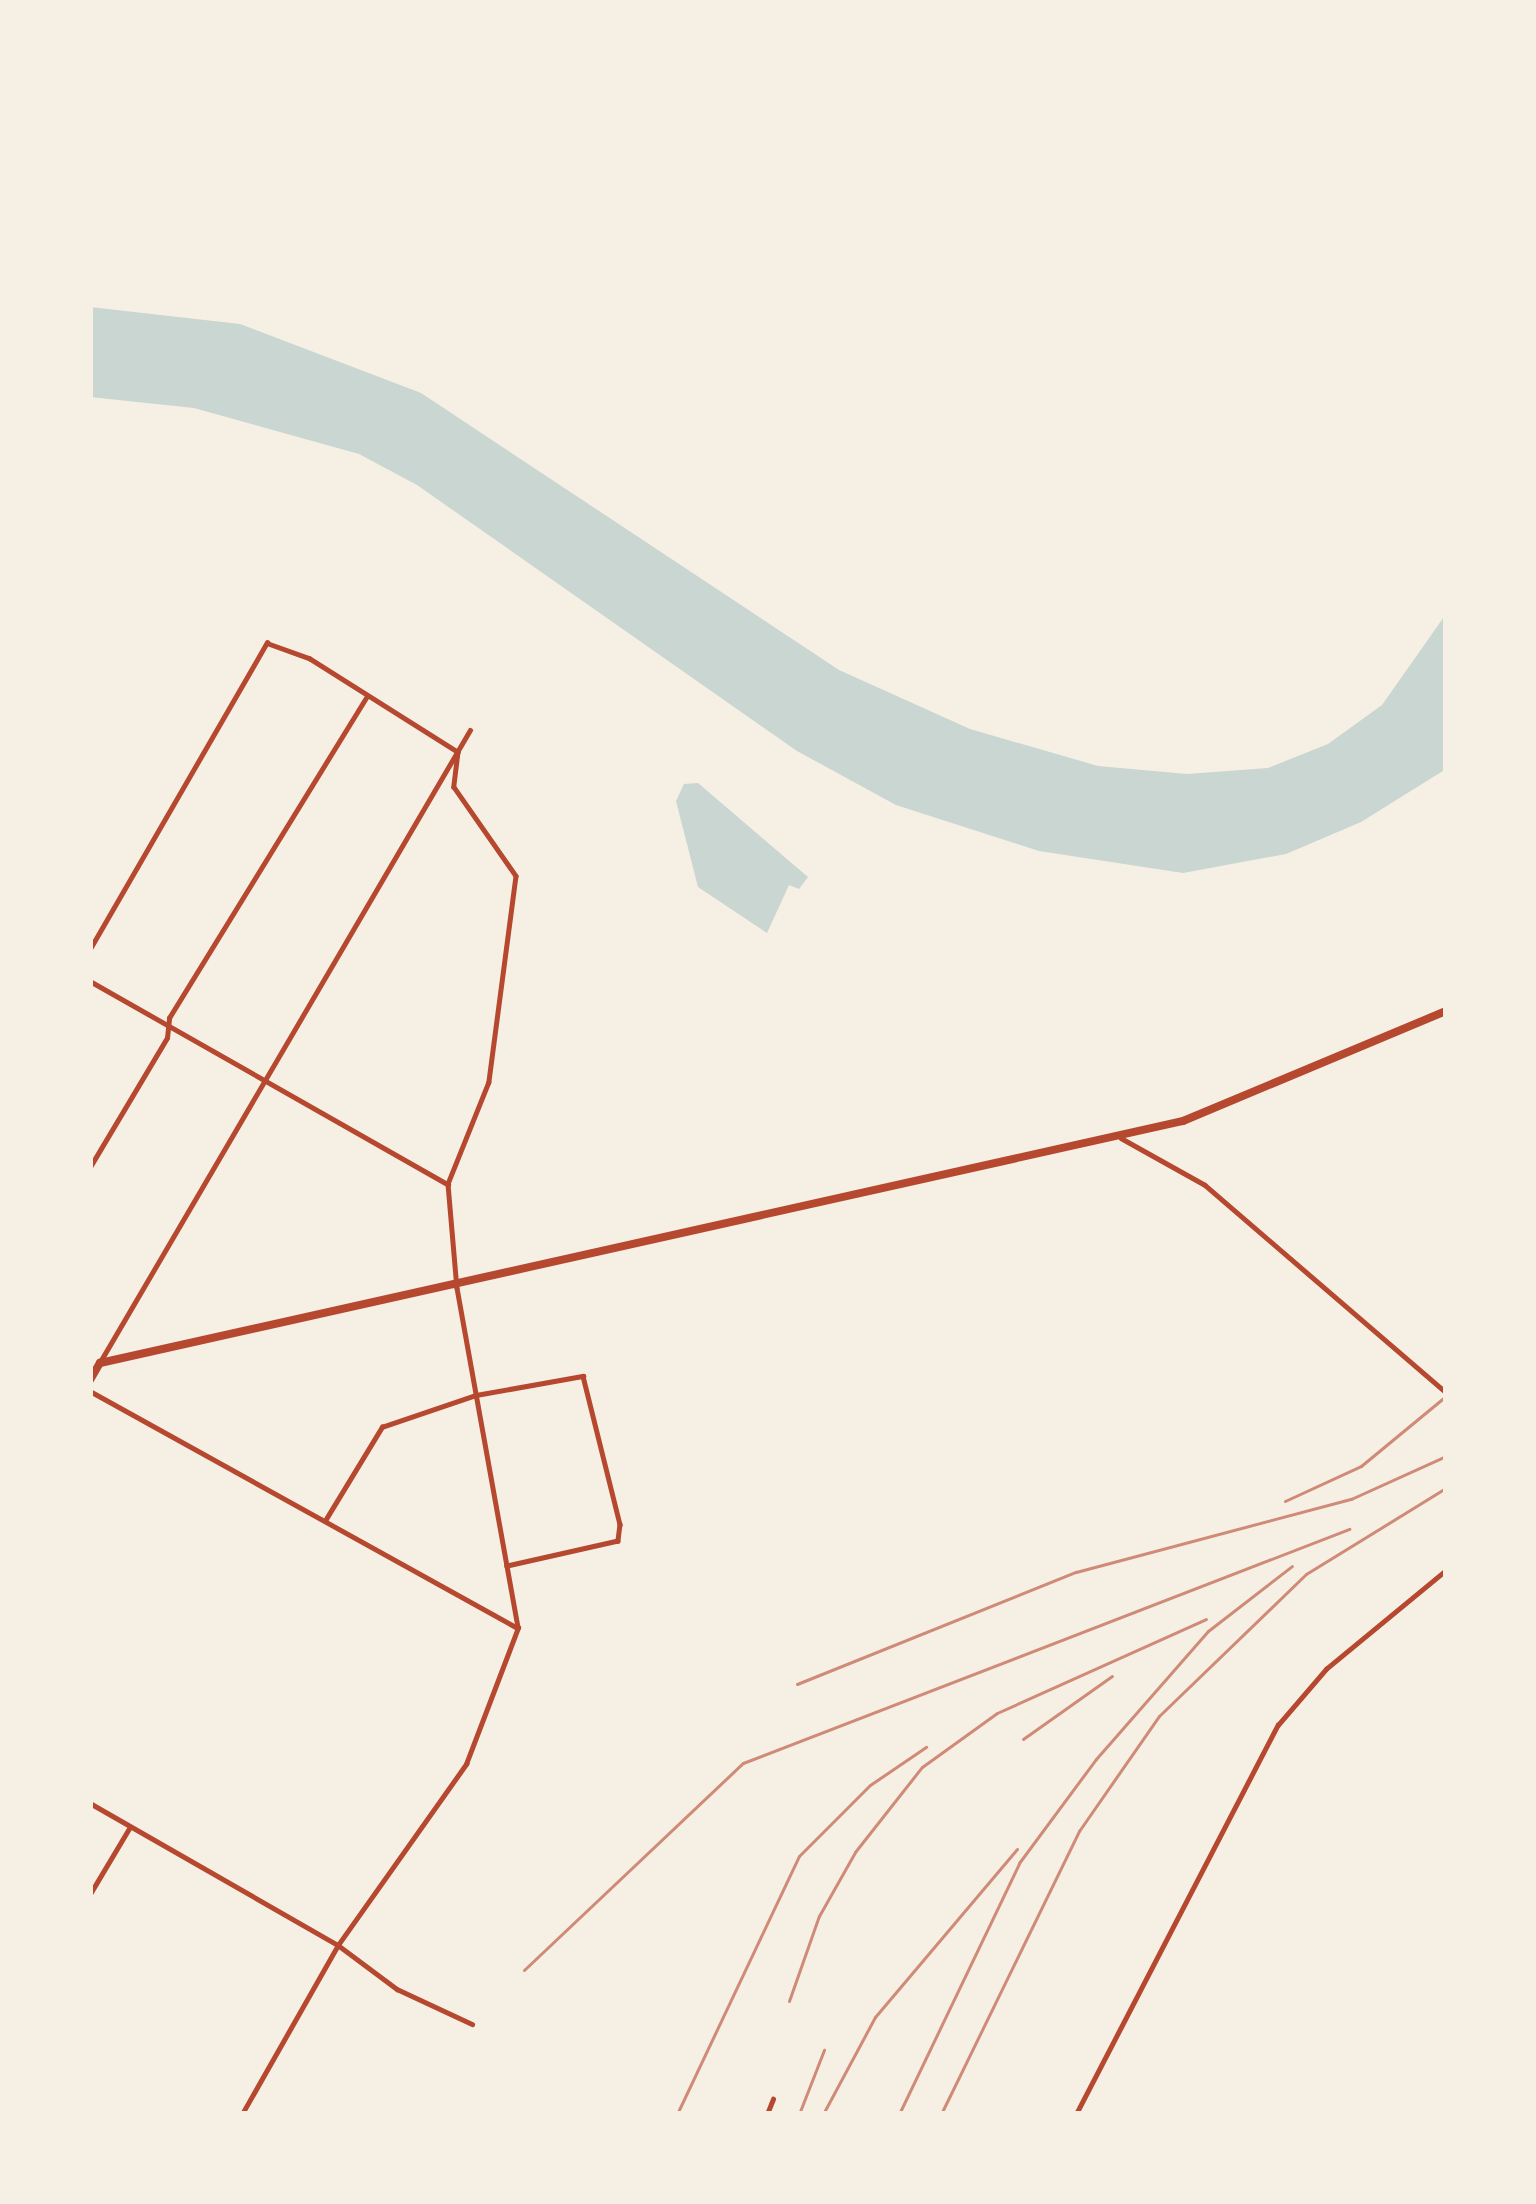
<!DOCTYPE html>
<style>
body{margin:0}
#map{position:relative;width:1536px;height:2204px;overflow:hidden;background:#f6efe4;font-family:"Roboto Serif",serif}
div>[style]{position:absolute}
.water>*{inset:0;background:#c9d6d2}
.minor>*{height:4.5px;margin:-2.25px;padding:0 2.25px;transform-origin:2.25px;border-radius:2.25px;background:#b5482f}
.primary>*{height:8px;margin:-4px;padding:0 4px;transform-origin:4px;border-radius:4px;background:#b5482f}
.rail>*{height:3px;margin:-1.5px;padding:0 1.5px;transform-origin:1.5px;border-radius:1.5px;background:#cf8b77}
span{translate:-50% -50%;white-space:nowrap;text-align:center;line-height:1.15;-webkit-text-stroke:10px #f6efe4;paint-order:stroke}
.frame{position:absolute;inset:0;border:93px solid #f6efe4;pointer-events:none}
</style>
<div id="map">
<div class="water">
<div style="clip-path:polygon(90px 307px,240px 324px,421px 393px,839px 670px,970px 729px,1098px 766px,1187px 774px,1268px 768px,1328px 744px,1382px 705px,1446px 614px,1446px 769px,1361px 822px,1286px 854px,1183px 873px,1039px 851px,896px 805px,797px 751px,417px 485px,359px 454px,194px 408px,90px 397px)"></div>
<div style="clip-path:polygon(698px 783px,808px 877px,799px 889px,789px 885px,767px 933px,698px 887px,676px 801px,684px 784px)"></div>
</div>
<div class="minor">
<div style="left:90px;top:949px;width:354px;rotate:-60deg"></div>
<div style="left:267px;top:643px;width:45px;rotate:19.7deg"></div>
<div style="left:309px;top:658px;width:176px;rotate:32.2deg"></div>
<div style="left:458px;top:752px;width:35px;rotate:97deg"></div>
<div style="left:454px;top:787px;width:108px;rotate:55.1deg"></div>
<div style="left:516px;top:876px;width:208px;rotate:97.5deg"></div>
<div style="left:489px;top:1082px;width:110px;rotate:111.9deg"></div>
<div style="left:448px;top:1184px;width:104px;rotate:85.1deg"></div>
<div style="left:457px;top:1288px;width:345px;rotate:79.8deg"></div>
<div style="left:90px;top:981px;width:412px;rotate:29.6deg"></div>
<div style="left:1121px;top:1138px;width:96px;rotate:29.2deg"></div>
<div style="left:1205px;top:1185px;width:318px;rotate:40.7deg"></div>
<div style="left:90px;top:1167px;width:150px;rotate:-59.2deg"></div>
<div style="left:167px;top:1038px;width:20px;rotate:-84deg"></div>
<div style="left:169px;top:1018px;width:376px;rotate:-58.4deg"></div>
<div style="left:100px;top:1362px;width:732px;rotate:-59.65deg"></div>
<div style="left:90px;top:1391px;width:489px;rotate:29deg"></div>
<div style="left:326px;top:1519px;width:108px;rotate:-58.7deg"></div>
<div style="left:382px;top:1427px;width:99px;rotate:-18.8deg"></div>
<div style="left:476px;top:1395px;width:109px;rotate:-10.1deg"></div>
<div style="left:583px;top:1376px;width:153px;rotate:76deg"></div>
<div style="left:620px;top:1524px;width:17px;rotate:97deg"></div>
<div style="left:618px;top:1541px;width:114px;rotate:167.3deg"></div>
<div style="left:90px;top:1803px;width:286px;rotate:29.8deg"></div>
<div style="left:338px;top:1945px;width:74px;rotate:36.7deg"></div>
<div style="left:397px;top:1989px;width:83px;rotate:25deg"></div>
<div style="left:90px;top:1894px;width:78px;rotate:-59.2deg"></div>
<div style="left:242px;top:2114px;width:194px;rotate:-60.4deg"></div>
<div style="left:338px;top:1945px;width:222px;rotate:-54.7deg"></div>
<div style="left:466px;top:1764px;width:146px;rotate:-69.1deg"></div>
<div style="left:767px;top:2114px;width:16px;rotate:-68deg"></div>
<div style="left:1076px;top:2114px;width:438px;rotate:-62.6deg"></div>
<div style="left:1278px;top:1725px;width:74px;rotate:-49.4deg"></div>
<div style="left:1326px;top:1669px;width:156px;rotate:-39.5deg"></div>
</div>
<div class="primary">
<div style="left:90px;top:1380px;width:20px;rotate:-60deg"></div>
<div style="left:100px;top:1363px;width:1110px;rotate:-12.6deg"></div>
<div style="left:1183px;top:1121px;width:285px;rotate:-22.7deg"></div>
</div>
<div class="rail">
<div style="left:1285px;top:1501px;width:84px;rotate:-24.7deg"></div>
<div style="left:1361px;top:1466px;width:110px;rotate:-39.5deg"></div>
<div style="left:797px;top:1684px;width:301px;rotate:-21.9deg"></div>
<div style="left:1076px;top:1572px;width:285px;rotate:-14.9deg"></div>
<div style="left:1351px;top:1499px;width:104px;rotate:-24.4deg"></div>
<div style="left:1023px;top:1739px;width:109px;rotate:-35.3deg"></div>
<div style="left:524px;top:1970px;width:301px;rotate:-43.4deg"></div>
<div style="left:743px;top:1763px;width:650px;rotate:-21.11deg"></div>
<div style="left:789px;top:2001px;width:90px;rotate:-70.6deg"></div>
<div style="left:819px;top:1916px;width:73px;rotate:-60.6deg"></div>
<div style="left:855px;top:1852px;width:108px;rotate:-51.8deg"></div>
<div style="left:922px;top:1767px;width:92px;rotate:-35.8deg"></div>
<div style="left:997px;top:1713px;width:229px;rotate:-24.2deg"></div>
<div style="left:677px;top:2114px;width:285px;rotate:-64.7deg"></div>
<div style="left:799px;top:1856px;width:100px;rotate:-45deg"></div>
<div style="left:870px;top:1785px;width:68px;rotate:-34.2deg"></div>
<div style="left:799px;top:2114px;width:69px;rotate:-68.7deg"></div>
<div style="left:823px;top:2114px;width:110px;rotate:-61.8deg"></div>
<div style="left:875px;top:2017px;width:220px;rotate:-49.8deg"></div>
<div style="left:899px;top:2114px;width:278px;rotate:-64.4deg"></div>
<div style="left:1019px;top:1863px;width:129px;rotate:-53.5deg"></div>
<div style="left:1096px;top:1759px;width:170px;rotate:-48.8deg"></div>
<div style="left:1208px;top:1631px;width:106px;rotate:-37.7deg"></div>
<div style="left:941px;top:2114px;width:315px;rotate:-64deg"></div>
<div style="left:1079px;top:1831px;width:140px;rotate:-55.2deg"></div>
<div style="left:1159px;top:1716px;width:204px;rotate:-44deg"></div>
<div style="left:1306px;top:1574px;width:164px;rotate:-31.6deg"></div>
</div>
<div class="frame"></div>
</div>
